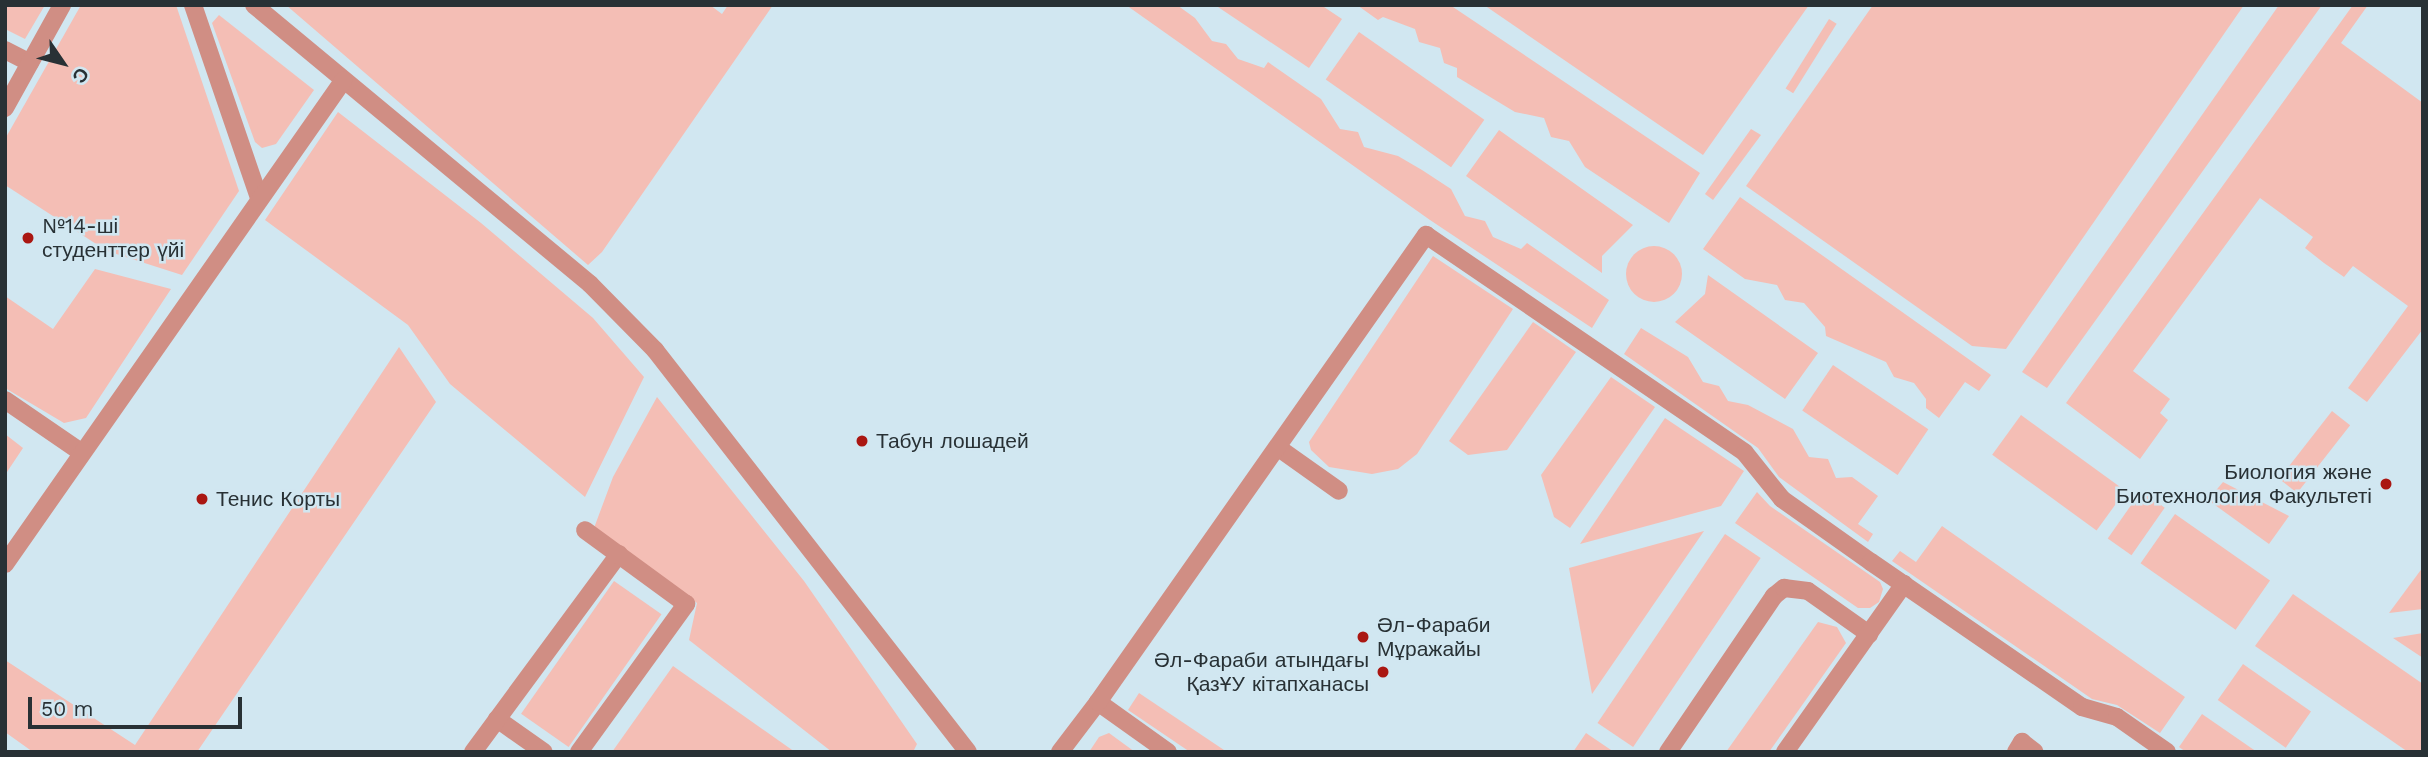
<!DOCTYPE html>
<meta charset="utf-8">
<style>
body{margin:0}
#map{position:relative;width:2428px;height:757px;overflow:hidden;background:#d1e7f1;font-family:"Work Sans",sans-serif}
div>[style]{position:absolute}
.green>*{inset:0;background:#f4beb5;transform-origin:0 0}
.round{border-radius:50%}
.minor>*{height:18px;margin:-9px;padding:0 9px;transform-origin:9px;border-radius:9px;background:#d08e84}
.dots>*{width:19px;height:19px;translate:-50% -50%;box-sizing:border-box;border:4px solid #d1e7f1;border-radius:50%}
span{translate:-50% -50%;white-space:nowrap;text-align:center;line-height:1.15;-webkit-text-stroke:5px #d1e7f1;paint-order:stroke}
.poi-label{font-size:21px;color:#283135}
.left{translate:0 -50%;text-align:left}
.right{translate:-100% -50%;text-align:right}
.frame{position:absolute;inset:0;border:7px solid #283135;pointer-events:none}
.north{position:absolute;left:28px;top:28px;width:70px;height:70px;-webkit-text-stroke:5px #d1e7f1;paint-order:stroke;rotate:125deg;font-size:19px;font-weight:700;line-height:28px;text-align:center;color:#283135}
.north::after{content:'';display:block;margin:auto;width:24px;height:32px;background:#283135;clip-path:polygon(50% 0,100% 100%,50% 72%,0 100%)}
.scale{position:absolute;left:28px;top:697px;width:214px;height:32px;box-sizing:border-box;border:4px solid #283135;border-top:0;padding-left:9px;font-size:21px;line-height:24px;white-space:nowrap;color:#283135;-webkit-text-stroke:5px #d1e7f1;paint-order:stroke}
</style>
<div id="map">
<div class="green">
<div style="clip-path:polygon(5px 5px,45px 5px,25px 39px,5px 29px)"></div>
<div style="clip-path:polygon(81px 5px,176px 5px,239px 191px,182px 275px,107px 251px,5px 185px,5px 139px)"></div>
<div style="clip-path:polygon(286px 5px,710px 5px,722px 14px,728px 5px,773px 5px,602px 252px,588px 265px)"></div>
<div style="clip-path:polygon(1126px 5px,1177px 5px,1195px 18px,1212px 41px,1226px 44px,1238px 59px,1264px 68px,1268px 62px,1321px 99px,1340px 129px,1358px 132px,1364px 147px,1398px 156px,1422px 170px,1451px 189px,1465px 216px,1485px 221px,1493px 237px,1521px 249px,1527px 243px,1609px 300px,1592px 328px,1430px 220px)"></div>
<div style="clip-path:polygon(1215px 5px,1321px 5px,1342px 19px,1309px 68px)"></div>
<div style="clip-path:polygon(1357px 5px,1450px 5px,1700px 173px,1669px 223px,1585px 167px,1569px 141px,1551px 137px,1544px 118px,1515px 112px,1457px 77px,1457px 68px,1444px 63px,1440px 48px,1419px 42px,1415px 29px,1383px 17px,1378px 20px)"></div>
<div style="clip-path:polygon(1484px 5px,1809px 5px,1703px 155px)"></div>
<div style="clip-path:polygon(1873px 5px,2244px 5px,2006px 349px,1972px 346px,1746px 186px)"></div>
<div style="clip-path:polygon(2279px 5px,2322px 5px,2047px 388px,2022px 372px)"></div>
<div style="clip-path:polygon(2353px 5px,2368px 5px,2341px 43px,2423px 103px,2423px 329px,2367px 402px,2348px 388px,2408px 306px,2353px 266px,2344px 277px,2324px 263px,2305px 248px,2313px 237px,2260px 198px,2133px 371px,2170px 399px,2160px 413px,2168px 420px,2140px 459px,2066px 403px)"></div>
<div style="clip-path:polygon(219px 15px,314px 90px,276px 144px,262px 148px,255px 142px,212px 23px)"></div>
<div style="left:1829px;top:19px;width:9px;height:82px;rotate:32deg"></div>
<div style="left:1359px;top:32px;width:153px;height:58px;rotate:35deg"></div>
<div style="clip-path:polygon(338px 112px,481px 223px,593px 318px,644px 377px,585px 497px,450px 384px,408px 325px,265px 220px)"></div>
<div style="clip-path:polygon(1751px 129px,1761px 135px,1713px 200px,1705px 194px)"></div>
<div style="clip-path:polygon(1499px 130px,1633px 225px,1602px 256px,1602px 273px,1466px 176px)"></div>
<div style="clip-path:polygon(1740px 197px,1991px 375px,1979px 391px,1965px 382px,1939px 418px,1926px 408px,1926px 399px,1914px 383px,1894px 377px,1886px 362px,1826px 336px,1825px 327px,1804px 303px,1785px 300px,1777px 285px,1745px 279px,1703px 249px)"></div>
<div class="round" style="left:1626px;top:246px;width:56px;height:56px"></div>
<div style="clip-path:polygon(1433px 256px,1513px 309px,1417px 454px,1398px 469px,1372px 474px,1329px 467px,1311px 450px,1309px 442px)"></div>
<div style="clip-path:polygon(95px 269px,171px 289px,86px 418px,64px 423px,5px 388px,5px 296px,53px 329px)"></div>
<div style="clip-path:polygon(1708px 275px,1818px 353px,1785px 399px,1675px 322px,1705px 294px)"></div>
<div style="clip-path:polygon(1533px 322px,1576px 352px,1507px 450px,1468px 455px,1449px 441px)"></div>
<div style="clip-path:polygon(1641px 328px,1688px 357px,1703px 382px,1719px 386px,1728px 401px,1748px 405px,1793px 429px,1809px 457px,1828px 459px,1836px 478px,1852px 477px,1878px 496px,1858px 524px,1873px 534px,1868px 542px,1779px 477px,1758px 448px,1624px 354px)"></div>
<div style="clip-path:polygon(399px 347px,436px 402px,197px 752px,33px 752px,5px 732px,5px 660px,135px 745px)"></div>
<div style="left:1833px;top:365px;width:115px;height:55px;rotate:34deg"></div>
<div style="clip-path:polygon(1611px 377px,1655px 407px,1570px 528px,1554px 517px,1541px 475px)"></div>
<div style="clip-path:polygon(657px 397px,804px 581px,917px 744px,913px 752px,832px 752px,689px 640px,697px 603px,594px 528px,613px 477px)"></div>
<div style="left:2332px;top:411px;width:23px;height:86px;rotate:38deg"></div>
<div style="left:2021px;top:415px;width:129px;height:49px;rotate:36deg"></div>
<div style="clip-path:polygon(1665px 418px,1744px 471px,1721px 506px,1580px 544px)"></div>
<div style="clip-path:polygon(5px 434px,23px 448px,5px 475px)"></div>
<div style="clip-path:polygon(2223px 482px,2289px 516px,2269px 544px,2208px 500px)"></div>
<div style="left:2141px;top:491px;width:29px;height:58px;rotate:35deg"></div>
<div style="clip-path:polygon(1757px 492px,1770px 506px,1880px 582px,1883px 589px,1879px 602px,1870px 608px,1858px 608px,1735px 523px)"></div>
<div style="left:2175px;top:514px;width:116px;height:60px;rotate:35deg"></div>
<div style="clip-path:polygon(1942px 526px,2185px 697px,2160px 733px,2117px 705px,2092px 699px,1892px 561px,1900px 551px,1916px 562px)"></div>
<div style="clip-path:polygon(1704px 531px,1592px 694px,1569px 568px)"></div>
<div style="left:1725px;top:534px;width:43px;height:228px;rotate:34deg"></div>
<div style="clip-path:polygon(2423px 567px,2423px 609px,2389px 613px)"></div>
<div style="left:614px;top:581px;width:58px;height:162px;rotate:35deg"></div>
<div style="clip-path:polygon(2293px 594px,2423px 684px,2423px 752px,2408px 752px,2255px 646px)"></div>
<div style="clip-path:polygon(1818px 622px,1837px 627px,1846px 643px,1769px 752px,1726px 752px)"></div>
<div style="clip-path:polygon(2423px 633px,2423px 658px,2393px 638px)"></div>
<div style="left:2243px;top:664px;width:83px;height:44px;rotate:35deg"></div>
<div style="clip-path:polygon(673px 666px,795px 752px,612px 752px)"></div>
<div style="clip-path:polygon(1139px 693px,1227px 752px,1190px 752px,1128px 710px)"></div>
<div style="clip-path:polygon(2202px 714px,2257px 752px,2186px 752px,2179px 747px)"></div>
<div style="clip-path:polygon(1109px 733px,1135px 752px,1089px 752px,1099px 737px)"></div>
<div style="clip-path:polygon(1586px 733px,1614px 752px,1573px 752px)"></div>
</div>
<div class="minor">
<div style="left:193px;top:5px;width:204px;rotate:71.1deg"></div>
<div style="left:254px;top:5px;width:437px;rotate:39.7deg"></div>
<div style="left:590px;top:284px;width:93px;rotate:45.4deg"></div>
<div style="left:655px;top:350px;width:509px;rotate:52.1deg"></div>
<div style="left:5px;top:50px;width:28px;rotate:27deg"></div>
<div style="left:5px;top:108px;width:118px;rotate:-61deg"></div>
<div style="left:5px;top:400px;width:92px;rotate:34.4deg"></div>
<div style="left:1280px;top:449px;width:72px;rotate:35.4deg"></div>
<div style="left:5px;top:564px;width:590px;rotate:-55.02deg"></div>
<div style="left:497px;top:719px;width:57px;rotate:35.1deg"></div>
<div style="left:473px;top:752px;width:246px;rotate:-53.6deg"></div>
<div style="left:579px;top:752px;width:183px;rotate:-54.1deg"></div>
<div style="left:686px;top:604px;width:125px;rotate:-143.8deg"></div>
<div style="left:1060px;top:752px;width:63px;rotate:-52.8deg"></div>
<div style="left:1168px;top:752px;width:86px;rotate:-144.5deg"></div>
<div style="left:1098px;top:702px;width:571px;rotate:-54.92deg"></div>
<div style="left:1426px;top:235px;width:386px;rotate:34.3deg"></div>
<div style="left:1745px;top:453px;width:59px;rotate:51.2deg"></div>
<div style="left:1782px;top:499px;width:109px;rotate:35.3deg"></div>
<div style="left:1871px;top:562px;width:256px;rotate:34.5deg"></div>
<div style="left:2082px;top:707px;width:36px;rotate:16deg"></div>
<div style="left:2117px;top:717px;width:61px;rotate:35deg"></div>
<div style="left:1668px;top:752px;width:189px;rotate:-55.8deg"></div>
<div style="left:1774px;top:596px;width:13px;rotate:-39deg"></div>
<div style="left:1784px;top:588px;width:24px;rotate:7deg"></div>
<div style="left:1808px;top:591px;width:75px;rotate:35.2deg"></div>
<div style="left:1785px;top:752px;width:206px;rotate:-54.7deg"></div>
<div style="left:2016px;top:752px;width:12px;rotate:-59deg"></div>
<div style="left:2022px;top:742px;width:16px;rotate:38deg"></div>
</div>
<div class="dots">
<div style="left:28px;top:238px;background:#aa1712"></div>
<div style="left:862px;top:441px;background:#aa1712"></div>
<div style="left:2386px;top:484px;background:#aa1712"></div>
<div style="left:202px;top:499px;background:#aa1712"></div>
<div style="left:1363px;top:637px;background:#aa1712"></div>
<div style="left:1383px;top:672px;background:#aa1712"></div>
</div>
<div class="poi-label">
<span class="left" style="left:42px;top:238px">№14-ші<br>студенттер үйі</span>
<span class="left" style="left:876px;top:441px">Табун лошадей</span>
<span class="right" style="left:2372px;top:484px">Биология және<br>Биотехнология Факультеті</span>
<span class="left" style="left:216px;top:499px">Тенис Корты</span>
<span class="left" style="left:1377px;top:637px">Әл-Фараби<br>Мұражайы</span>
<span class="right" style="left:1369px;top:672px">Әл-Фараби атындағы<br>ҚазҰУ кітапханасы</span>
</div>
<div class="frame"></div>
<div class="north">С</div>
<div class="scale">50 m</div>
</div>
